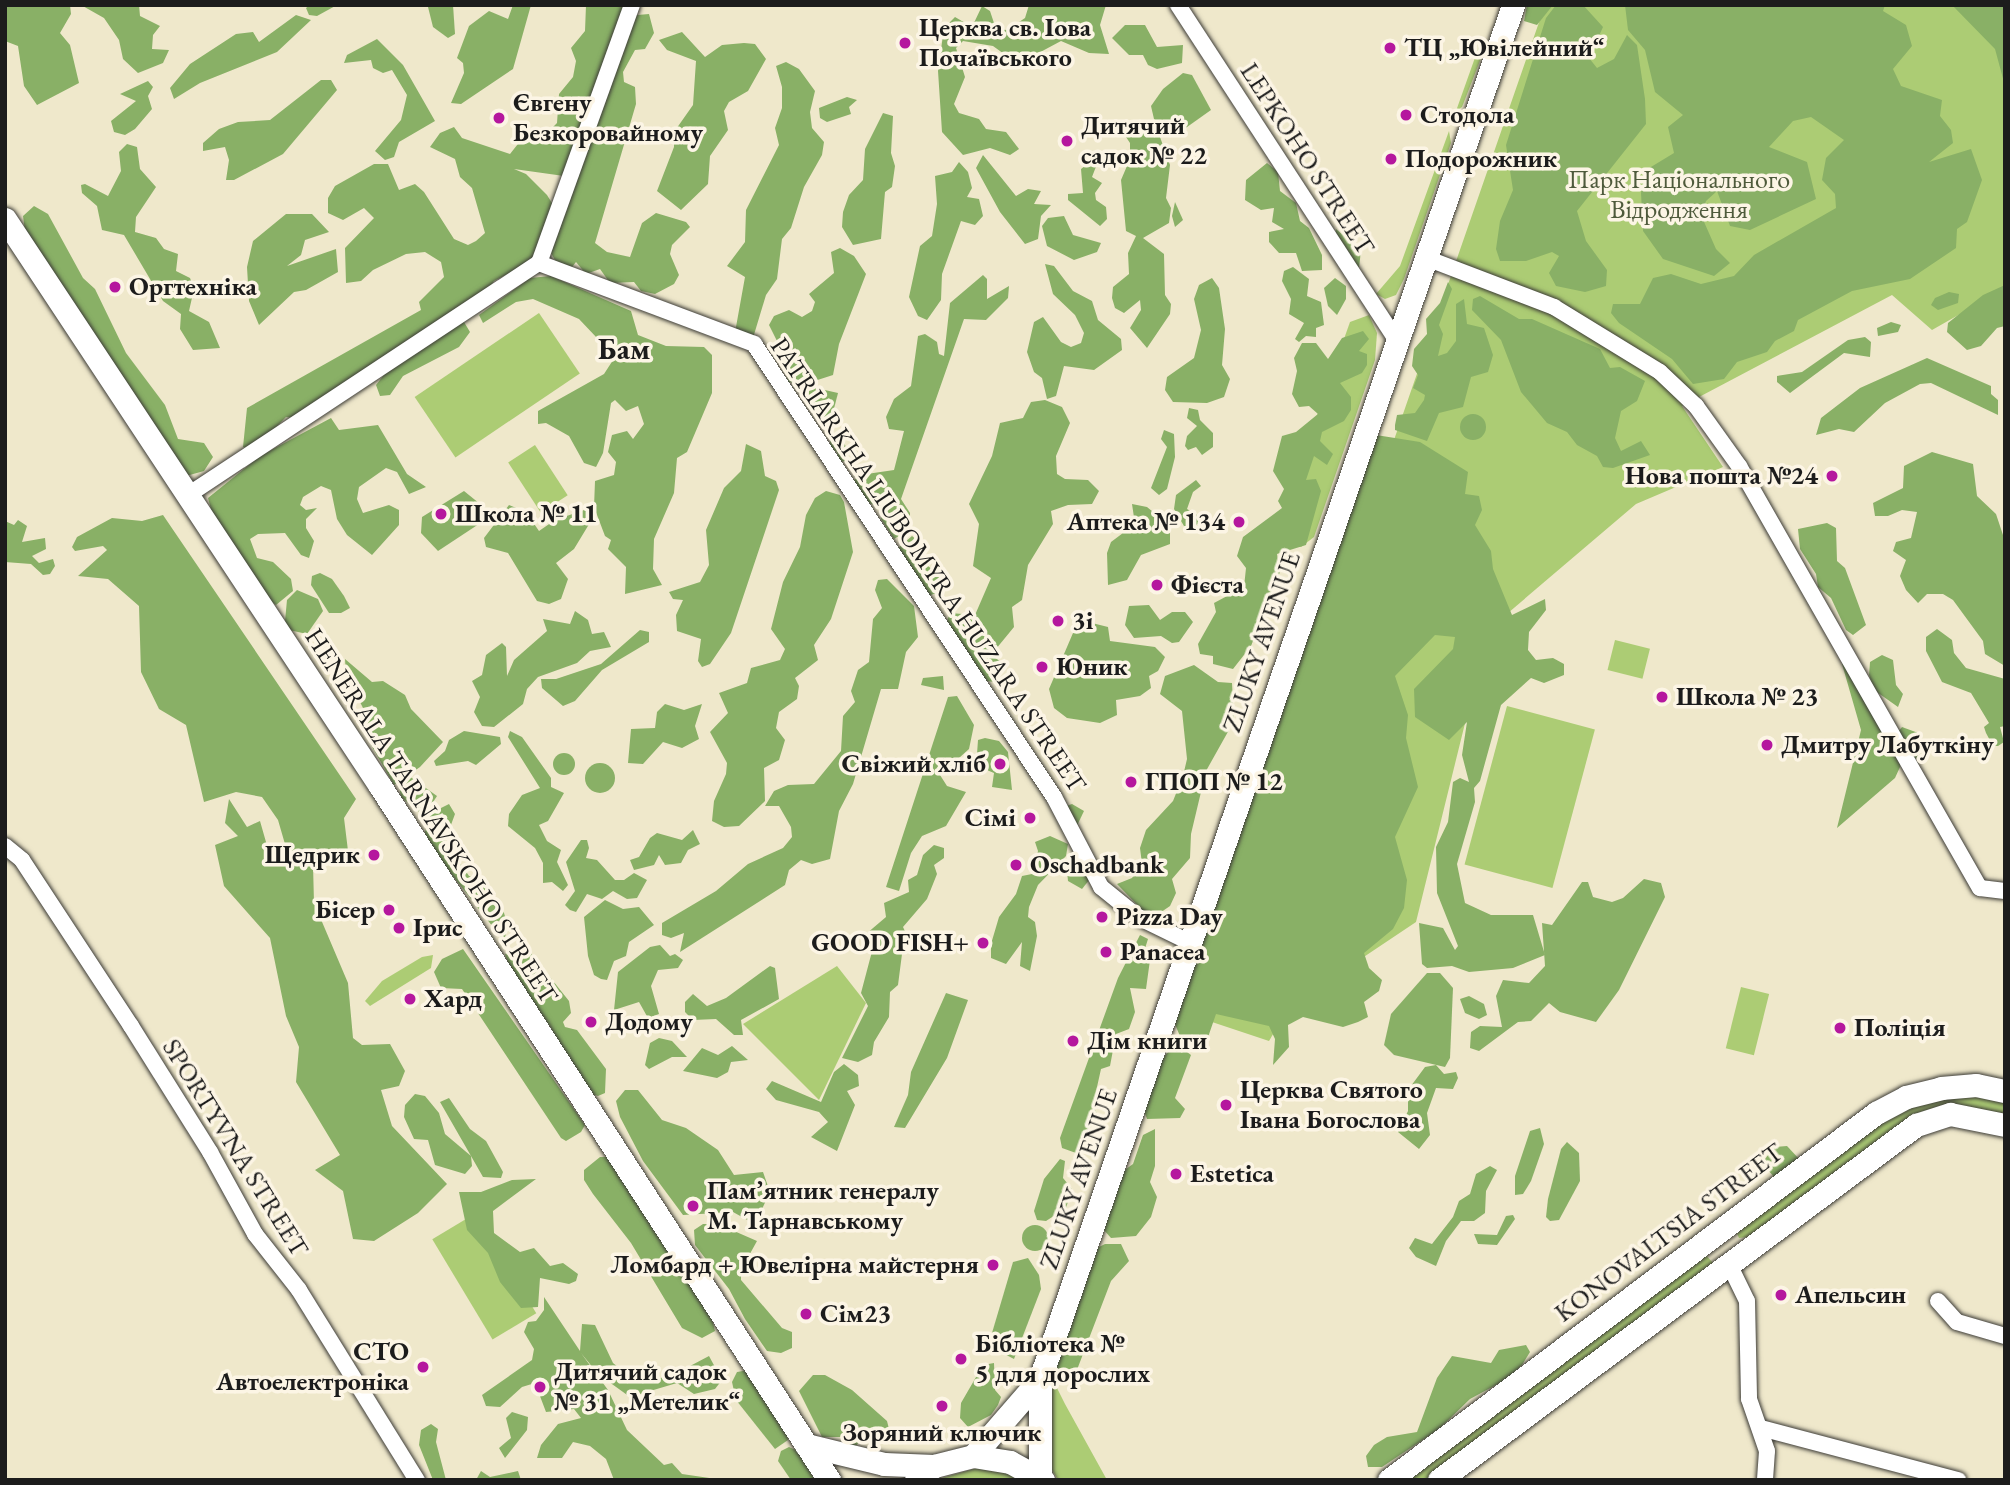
<!DOCTYPE html>
<meta charset="utf-8">
<style>
body{margin:0}
#map{position:relative;width:2010px;height:1485px;overflow:hidden;background:#efe8cb;font-family:"EB Garamond",serif}
div>[style]{position:absolute}
.green>*{inset:0;background:#accc74;transform-origin:0 0}
.forest>*{inset:0;background:#89b066}
.round{border-radius:50%}
.roads{filter:drop-shadow(0 0 2px #3c3b36) drop-shadow(0 0 2px #3c3b36)}
.street>*{height:16px;margin:-8px;padding:0 8px;transform-origin:8px;border-radius:8px;background:#fff}
.secondary>*{height:23px;margin:-11.5px;padding:0 11.5px;transform-origin:11.5px;border-radius:11.5px;background:#fff}
.dots>*{width:19px;height:19px;translate:-50% -50%;box-sizing:border-box;border:4px solid #fcf5e5;border-radius:50%}
span{translate:-50% -50%;white-space:nowrap;text-align:center;line-height:1.15;-webkit-text-stroke:7px #fcf5e5;paint-order:stroke}
.poi-label{font-size:26px;color:#1c1c1c;font-weight:700}
.left{translate:0 -50%;text-align:left}
.right{translate:-100% -50%;text-align:right}
.street-label{font-size:26px;color:#1c1c1c}
.park-label{font-size:26px;color:#4e5a3b}
.quarter-label{font-size:30px;color:#1c1c1c;font-weight:700}
.frame{position:absolute;inset:0;border:7px solid #1c1c1c;pointer-events:none}
</style>
<div id="map">
<div class="green">
<div style="clip-path:polygon(1545px 5px,2005px 5px,2005px 295px,1976px 305px,1932px 330px,1892px 295px,1682px 406px,1723px 467px,1636px 504px,1488px 630px,1416px 922px,1289px 1007px,1269px 1041px,1194px 1016px)"></div>
<div style="clip-path:polygon(1482px 38px,1485px 48px,1462px 107px,1456px 111px)"></div>
<div style="clip-path:polygon(1449px 131px,1451px 143px,1404px 279px,1396px 295px,1385px 299px,1376px 294px,1400px 266px)"></div>
<div style="left:539px;top:313px;width:73px;height:150px;rotate:56deg"></div>
<div style="clip-path:polygon(1369px 315px,1377px 333px,1375px 360px,1314px 537px,1301px 547px,1291px 544px,1280px 520px,1350px 322px)"></div>
<div style="left:535px;top:445px;width:60px;height:32px;rotate:57deg"></div>
<div style="left:1615px;top:640px;width:36px;height:31px;rotate:14deg"></div>
<div style="left:1507px;top:706px;width:91px;height:164px;rotate:15deg"></div>
<div style="clip-path:polygon(433px 955px,431px 968px,370px 1006px,365px 1001px,382px 981px,422px 957px)"></div>
<div style="clip-path:polygon(837px 966px,866px 1003px,819px 1100px,743px 1024px)"></div>
<div style="left:1741px;top:987px;width:29px;height:63px;rotate:14deg"></div>
<div style="clip-path:polygon(1934px 1095px,2005px 1097px,2005px 1116px,1955px 1107px,1748px 1237px,1739px 1238px,1736px 1231px,1882px 1117px)"></div>
<div style="left:476px;top:1213px;width:117px;height:51px;rotate:59deg"></div>
<div style="clip-path:polygon(1705px 1254px,1713px 1263px,1487px 1438px,1427px 1480px,1399px 1480px)"></div>
<div style="clip-path:polygon(1052px 1378px,1065px 1404px,1107px 1480px,1058px 1480px,1051px 1468px)"></div>
<div style="clip-path:polygon(984px 1466px,1003px 1468px,1022px 1480px,935px 1480px)"></div>
</div>
<div class="forest">
<div style="clip-path:polygon(5px 5px,70px 5px,71px 14px,60px 33px,70px 45px,79px 83px,37px 105px,24px 86px,18px 46px,5px 41px)"></div>
<div style="clip-path:polygon(81px 5px,139px 5px,140px 16px,160px 26px,153px 35px,152px 49px,169px 50px,163px 63px,138px 73px,123px 59px,119px 40px,104px 18px)"></div>
<div style="clip-path:polygon(310px 5px,337px 5px,317px 16px,309px 15px,306px 8px)"></div>
<div style="clip-path:polygon(453px 5px,455px 34px,448px 38px,433px 27px,428px 7px)"></div>
<div style="clip-path:polygon(513px 5px,531px 5px,513px 69px,461px 104px,451px 103px,464px 73px,463px 63px,457px 58px,469px 26px,489px 11px,508px 19px)"></div>
<div style="clip-path:polygon(586px 5px,622px 5px,626px 16px,649px 14px,654px 33px,645px 49px,635px 50px,623px 72px,624px 82px,635px 87px,636px 104px,595px 243px,607px 252px,630px 257px,642px 223px,656px 213px,686px 222px,690px 227px,672px 245px,670px 254px,679px 275px,674px 284px,655px 294px,641px 291px,634px 282px,610px 283px,600px 269px,586px 274px,576px 262px,572px 267px,557px 264px,549px 249px,613px 39px,564px 176px,514px 169px,526px 174px,547px 195px,555px 208px,550px 225px,531px 262px,494px 281px,464px 322px,470px 332px,459px 347px,403px 376px,390px 395px,380px 396px,376px 385px,387px 371px,296px 418px,286px 417px,253px 451px,243px 447px,247px 408px,421px 310px,419px 302px,444px 277px,441px 262px,425px 252px,406px 254px,373px 270px,361px 281px,346px 283px,345px 248px,374px 218px,364px 208px,343px 220px,328px 213px,328px 198px,335px 186px,374px 164px,388px 164px,399px 190px,415px 184px,424px 192px,454px 239px,468px 245px,476px 241px,485px 233px,472px 188px,460px 177px,455px 159px,430px 147px,440px 133px,454px 127px,462px 138px,510px 154px,525px 135px,548px 132px,557px 123px,559px 94px,573px 77px,576px 61px,571px 48px,585px 31px)"></div>
<div style="clip-path:polygon(1029px 5px,1106px 5px,1100px 25px,1109px 54px,1089px 53px,1061px 41px,1018px 64px,993px 46px,963px 41px,956px 48px,965px 77px,954px 104px,959px 113px,979px 119px,986px 129px,1006px 132px,1019px 149px,1010px 155px,990px 148px,963px 155px,942px 132px,938px 71px,944px 28px,955px 17px,972px 27px,982px 6px,990px 11px,996px 29px,1007px 30px,1025px 18px)"></div>
<div style="clip-path:polygon(1527px 5px,1553px 5px,1537px 25px,1524px 21px)"></div>
<div style="clip-path:polygon(1556px 5px,1583px 5px,1603px 27px,1589px 58px,1597px 68px,1614px 59px,1627px 35px,1637px 45px,1645px 99px,1646px 124px,1577px 211px,1586px 241px,1607px 270px,1606px 286px,1585px 292px,1556px 286px,1549px 273px,1559px 256px,1552px 252px,1526px 261px,1500px 261px,1496px 249px,1500px 221px,1513px 190px,1506px 145px,1546px 18px)"></div>
<div style="clip-path:polygon(1625px 5px,1885px 5px,1883px 11px,1906px 25px,1912px 46px,1893px 69px,1901px 86px,1942px 100px,1940px 116px,1951px 130px,1953px 143px,1929px 162px,1971px 149px,1982px 180px,1967px 222px,1957px 229px,1956px 248px,1910px 279px,1852px 291px,1798px 320px,1794px 331px,1775px 341px,1767px 352px,1737px 362px,1724px 379px,1693px 384px,1672px 359px,1619px 323px,1611px 313px,1613px 304px,1640px 304px,1653px 278px,1671px 274px,1701px 284px,1734px 276px,1754px 255px,1836px 208px,1835px 194px,1822px 180px,1826px 158px,1844px 140px,1811px 117px,1793px 121px,1769px 147px,1807px 162px,1816px 199px,1750px 230px,1730px 226px,1717px 191px,1706px 201px,1701px 215px,1716px 249px,1730px 263px,1714px 276px,1663px 259px,1643px 231px,1641px 193px,1646px 170px,1674px 153px,1668px 127px,1683px 115px,1655px 92px,1645px 50px,1628px 30px)"></div>
<div style="clip-path:polygon(1952px 5px,2005px 5px,2005px 86px,1995px 49px)"></div>
<div style="clip-path:polygon(296px 15px,311px 20px,277px 52px,200px 83px,174px 99px,170px 88px,190px 64px,236px 34px,253px 32px,259px 42px)"></div>
<div style="clip-path:polygon(1125px 25px,1145px 25px,1157px 47px,1183px 45px,1182px 63px,1157px 69px,1148px 65px,1143px 55px,1129px 55px,1112px 38px)"></div>
<div style="clip-path:polygon(682px 32px,705px 57px,722px 45px,744px 43px,755px 44px,766px 59px,748px 91px,729px 102px,724px 111px,728px 130px,710px 156px,708px 184px,681px 210px,657px 191px,674px 147px,674px 132px,693px 105px,696px 61px,667px 50px,659px 40px)"></div>
<div style="clip-path:polygon(377px 39px,403px 65px,435px 121px,399px 142px,394px 157px,385px 160px,375px 151px,401px 120px,407px 95px,392px 70px,383px 73px,373px 68px,371px 60px,344px 63px,347px 55px)"></div>
<div style="clip-path:polygon(786px 62px,799px 69px,815px 91px,810px 112px,812px 128px,824px 142px,822px 155px,804px 187px,791px 228px,782px 239px,777px 279px,766px 295px,753px 338px,734px 338px,745px 277px,727px 266px,745px 242px,746px 210px,779px 145px,775px 128px,782px 108px,782px 87px,776px 66px)"></div>
<div style="clip-path:polygon(1183px 73px,1192px 75px,1211px 110px,1180px 132px,1170px 132px,1154px 119px,1151px 106px,1163px 89px)"></div>
<div style="clip-path:polygon(321px 80px,331px 80px,337px 90px,283px 154px,234px 180px,226px 180px,229px 160px,225px 147px,203px 151px,203px 143px,219px 129px,238px 122px,270px 120px)"></div>
<div style="clip-path:polygon(148px 81px,153px 87px,148px 96px,152px 109px,135px 129px,125px 135px,114px 132px,111px 121px,136px 101px,120px 94px)"></div>
<div style="clip-path:polygon(847px 97px,857px 100px,849px 107px,851px 114px,827px 122px,820px 118px,819px 108px)"></div>
<div style="clip-path:polygon(883px 113px,893px 116px,891px 153px,895px 166px,892px 187px,885px 192px,881px 239px,853px 245px,842px 227px,843px 212px,849px 195px,863px 180px,865px 149px)"></div>
<div style="clip-path:polygon(1155px 123px,1170px 165px,1166px 198px,1171px 208px,1169px 223px,1143px 238px,1164px 254px,1165px 295px,1171px 304px,1170px 314px,1147px 348px,1130px 328px,1141px 310px,1140px 300px,1124px 313px,1115px 308px,1112px 298px,1113px 287px,1129px 274px,1128px 253px,1136px 236px,1126px 231px,1121px 180px,1130px 159px,1130px 143px,1122px 131px,1125px 125px,1136px 128px)"></div>
<div style="clip-path:polygon(127px 144px,137px 147px,140px 169px,156px 187px,136px 217px,135px 232px,156px 238px,164px 249px,178px 254px,176px 271px,190px 278px,194px 289px,189px 311px,209px 322px,220px 348px,193px 350px,180px 329px,181px 314px,163px 301px,124px 235px,102px 230px,97px 206px,82px 193px,81px 185px,85px 184px,108px 196px,121px 171px,119px 152px)"></div>
<div style="clip-path:polygon(983px 155px,1016px 196px,1028px 189px,1041px 191px,1034px 204px,1051px 205px,1041px 216px,1038px 239px,1025px 244px,1000px 212px,976px 168px)"></div>
<div style="clip-path:polygon(1093px 160px,1097px 164px,1092px 177px,1102px 183px,1095px 193px,1096px 200px,1106px 207px,1107px 219px,1100px 226px,1068px 200px,1068px 194px,1083px 193px,1081px 169px)"></div>
<div style="clip-path:polygon(959px 162px,968px 172px,972px 188px,967px 197px,979px 199px,983px 216px,975px 225px,961px 221px,942px 274px,941px 300px,927px 320px,918px 316px,909px 297px,920px 246px,932px 236px,937px 204px,935px 176px,952px 172px)"></div>
<div style="clip-path:polygon(1267px 163px,1278px 172px,1280px 191px,1296px 203px,1300px 221px,1309px 228px,1322px 255px,1322px 270px,1302px 271px,1296px 253px,1279px 253px,1269px 242px,1269px 232px,1284px 229px,1272px 222px,1274px 208px,1261px 210px,1245px 200px,1246px 180px)"></div>
<div style="clip-path:polygon(1175px 202px,1183px 220px,1175px 227px,1172px 216px)"></div>
<div style="clip-path:polygon(34px 206px,48px 214px,83px 278px,95px 289px,126px 353px,165px 405px,178px 439px,204px 443px,213px 457px,204px 471px,186px 476px,175px 455px,159px 443px,148px 414px,25px 231px,23px 216px)"></div>
<div style="clip-path:polygon(286px 214px,312px 214px,329px 232px,305px 240px,301px 255px,287px 266px,336px 249px,338px 272px,306px 290px,294px 292px,259px 325px,249px 301px,247px 267px,253px 241px)"></div>
<div style="clip-path:polygon(1064px 216px,1073px 235px,1101px 243px,1097px 252px,1074px 260px,1047px 246px,1042px 226px,1048px 218px)"></div>
<div style="clip-path:polygon(1336px 229px,1361px 250px,1359px 268px,1334px 239px)"></div>
<div style="clip-path:polygon(840px 248px,854px 256px,866px 274px,839px 344px,833px 375px,805px 384px,788px 382px,785px 357px,769px 325px,774px 316px,789px 310px,802px 317px,812px 311px,815px 302px,809px 294px,834px 273px,831px 252px)"></div>
<div style="clip-path:polygon(1045px 264px,1054px 266px,1073px 291px,1092px 301px,1098px 320px,1121px 339px,1122px 350px,1094px 370px,1064px 366px,1056px 396px,1047px 399px,1042px 378px,1034px 372px,1027px 352px,1034px 322px,1043px 317px,1061px 342px,1071px 347px,1081px 343px,1084px 333px,1075px 315px,1053px 294px)"></div>
<div style="clip-path:polygon(1293px 267px,1309px 279px,1307px 296px,1321px 302px,1324px 325px,1316px 328px,1316px 337px,1306px 336px,1299px 342px,1295px 339px,1304px 323px,1289px 314px,1291px 299px,1282px 281px,1284px 271px)"></div>
<div style="clip-path:polygon(983px 275px,987px 279px,987px 299px,1009px 286px,1008px 298px,986px 320px,964px 319px,901px 499px,910px 513px,910px 529px,894px 539px,881px 519px,883px 508px,860px 500px,849px 485px,860px 475px,894px 470px,904px 431px,889px 429px,886px 417px,894px 399px,911px 386px,918px 336px,925px 334px,937px 342px,939px 354px,944px 356px,950px 303px)"></div>
<div style="clip-path:polygon(551px 276px,631px 311px,638px 335px,666px 346px,704px 347px,712px 355px,712px 393px,687px 452px,677px 458px,674px 493px,654px 539px,653px 569px,662px 585px,625px 594px,626px 567px,608px 549px,611px 540px,605px 536px,594px 507px,595px 481px,614px 475px,616px 462px,608px 452px,612px 435px,627px 431px,633px 439px,644px 424px,638px 406px,626px 411px,615px 400px,611px 403px,603px 453px,596px 467px,584px 463px,569px 436px,546px 423px,538px 424px,538px 411px,604px 374px,615px 357px,579px 319px,533px 299px,516px 302px,483px 323px,479px 315px,530px 278px)"></div>
<div style="clip-path:polygon(1212px 278px,1219px 288px,1225px 329px,1222px 365px,1230px 379px,1224px 397px,1207px 403px,1173px 402px,1165px 390px,1167px 377px,1194px 358px,1201px 330px,1194px 299px,1199px 285px)"></div>
<div style="clip-path:polygon(1335px 278px,1346px 286px,1346px 299px,1337px 315px,1328px 306px,1324px 288px)"></div>
<div style="clip-path:polygon(1448px 282px,1452px 289px,1439px 325px,1443px 334px,1438px 356px,1447px 353px,1456px 341px,1456px 304px,1464px 299px,1467px 324px,1484px 328px,1493px 355px,1488px 372px,1471px 377px,1463px 407px,1439px 413px,1427px 441px,1395px 430px,1395px 425px,1397px 415px,1415px 413px,1424px 400px,1425px 395px,1413px 388px,1418px 375px,1412px 366px,1414px 349px,1427px 334px,1426px 319px,1440px 303px)"></div>
<div style="clip-path:polygon(2005px 285px,2005px 326px,1997px 328px,1981px 346px,1967px 350px,1947px 332px,1948px 323px,1983px 295px)"></div>
<div style="clip-path:polygon(1949px 292px,1959px 294px,1958px 303px,1938px 310px,1931px 305px,1935px 298px)"></div>
<div style="clip-path:polygon(1480px 296px,1519px 319px,1532px 319px,1600px 349px,1610px 368px,1620px 367px,1645px 381px,1637px 401px,1621px 411px,1615px 438px,1621px 451px,1641px 441px,1650px 455px,1613px 468px,1603px 467px,1597px 456px,1577px 445px,1567px 432px,1547px 423px,1521px 392px,1501px 340px,1472px 310px,1473px 299px)"></div>
<div style="clip-path:polygon(1891px 322px,1901px 325px,1898px 332px,1878px 336px,1877px 328px)"></div>
<div style="clip-path:polygon(1363px 331px,1369px 339px,1359px 351px,1367px 354px,1367px 365px,1362px 373px,1340px 383px,1351px 397px,1351px 410px,1344px 421px,1322px 432px,1320px 441px,1333px 454px,1327px 465px,1314px 456px,1306px 480px,1316px 479px,1321px 491px,1306px 545px,1277px 554px,1280px 572px,1251px 646px,1233px 669px,1213px 664px,1213px 656px,1200px 654px,1198px 644px,1216px 612px,1214px 603px,1244px 587px,1246px 568px,1237px 556px,1243px 537px,1282px 508px,1278px 501px,1284px 489px,1273px 471px,1282px 436px,1296px 432px,1318px 414px,1309px 406px,1299px 407px,1292px 394px,1297px 371px,1294px 358px,1302px 343px,1316px 343px,1328px 359px,1342px 338px)"></div>
<div style="clip-path:polygon(1865px 337px,1871px 342px,1870px 357px,1844px 353px,1790px 393px,1777px 382px,1777px 376px,1802px 372px,1848px 340px)"></div>
<div style="clip-path:polygon(1927px 358px,1991px 386px,1991px 394px,1998px 400px,1998px 415px,1931px 383px,1920px 384px,1885px 403px,1854px 432px,1839px 429px,1816px 435px,1821px 418px,1860px 388px)"></div>
<div style="clip-path:polygon(816px 388px,838px 393px,830px 424px,809px 400px,809px 391px)"></div>
<div style="clip-path:polygon(1045px 400px,1062px 407px,1070px 423px,1056px 456px,1057px 474px,1065px 479px,1088px 480px,1099px 491px,1092px 504px,1068px 505px,1051px 511px,1053px 524px,1028px 565px,1022px 600px,1012px 607px,1014px 627px,991px 655px,1007px 666px,995px 682px,986px 681px,944px 629px,950px 613px,975px 615px,991px 578px,973px 566px,979px 524px,969px 504px,992px 456px,1000px 423px,1023px 418px,1031px 402px)"></div>
<div style="clip-path:polygon(1189px 408px,1198px 410px,1200px 420px,1213px 433px,1213px 447px,1202px 455px,1196px 447px,1188px 450px,1185px 446px,1187px 436px,1197px 426px,1187px 418px)"></div>
<div class="round" style="left:1460px;top:414px;width:26px;height:26px"></div>
<div style="clip-path:polygon(331px 418px,339px 430px,378px 425px,407px 474px,426px 487px,409px 494px,397px 472px,386px 468px,359px 487px,357px 499px,363px 513px,389px 505px,399px 510px,399px 525px,372px 555px,347px 535px,337px 519px,331px 490px,321px 486px,303px 497px,300px 505px,306px 510px,317px 508px,306px 519px,306px 528px,314px 541px,309px 558px,301px 555px,285px 533px,258px 534px,250px 539px,257px 558px,273px 562px,291px 579px,293px 591px,276px 605px,268px 599px,213px 517px,208px 498px,260px 456px)"></div>
<div style="clip-path:polygon(1164px 430px,1174px 434px,1175px 457px,1167px 489px,1159px 495px,1151px 488px,1167px 447px,1161px 439px)"></div>
<div style="clip-path:polygon(840px 435px,849px 453px,846px 461px,839px 462px,837px 452px,830px 447px,830px 436px)"></div>
<div style="clip-path:polygon(1376px 435px,1420px 442px,1468px 472px,1465px 494px,1479px 496px,1482px 510px,1475px 525px,1491px 551px,1493px 569px,1512px 615px,1545px 599px,1546px 610px,1529px 632px,1528px 650px,1536px 660px,1553px 658px,1564px 664px,1564px 675px,1544px 683px,1531px 678px,1501px 705px,1480px 781px,1474px 788px,1475px 802px,1457px 864px,1465px 903px,1491px 915px,1533px 915px,1545px 955px,1513px 968px,1469px 972px,1452px 966px,1427px 968px,1422px 964px,1419px 923px,1443px 928px,1455px 950px,1458px 946px,1437px 893px,1436px 847px,1448px 822px,1453px 782px,1460px 778px,1469px 782px,1462px 755px,1467px 722px,1449px 740px,1415px 717px,1414px 689px,1453px 649px,1455px 637px,1435px 635px,1395px 676px,1408px 715px,1406px 738px,1418px 787px,1395px 837px,1407px 880px,1404px 908px,1393px 929px,1364px 953px,1369px 968px,1382px 980px,1379px 991px,1364px 1002px,1368px 1017px,1358px 1022px,1343px 1027px,1303px 1017px,1288px 1025px,1289px 1047px,1273px 1065px,1275px 1039px,1269px 1026px,1216px 1014px,1206px 1043px,1182px 1041px,1172px 1017px)"></div>
<div style="clip-path:polygon(746px 444px,761px 451px,765px 476px,776px 481px,779px 490px,731px 633px,710px 664px,702px 667px,698px 661px,701px 639px,677px 631px,676px 615px,683px 600px,673px 599px,669px 592px,700px 582px,709px 565px,706px 530px,724px 488px,741px 471px)"></div>
<div style="clip-path:polygon(1932px 452px,1973px 464px,1977px 496px,1996px 514px,2005px 541px,2005px 666px,1985px 654px,1983px 641px,1953px 600px,1943px 594px,1927px 594px,1918px 603px,1906px 590px,1900px 576px,1906px 560px,1893px 551px,1896px 542px,1911px 538px,1917px 512px,1902px 510px,1888px 516px,1875px 516px,1873px 503px,1903px 488px,1904px 466px)"></div>
<div style="clip-path:polygon(1196px 480px,1201px 486px,1193px 492px,1187px 509px,1204px 519px,1192px 528px,1184px 526px,1174px 509px,1176px 495px)"></div>
<div style="clip-path:polygon(464px 491px,485px 508px,485px 520px,438px 551px,421px 533px,422px 517px)"></div>
<div style="clip-path:polygon(826px 491px,840px 495px,844px 502px,853px 552px,831px 619px,814px 645px,818px 660px,795px 678px,799px 686px,797px 699px,779px 712px,776px 728px,785px 740px,779px 760px,764px 768px,765px 801px,739px 826px,724px 827px,712px 821px,714px 801px,726px 774px,727px 763px,710px 732px,728px 713px,719px 693px,747px 683px,751px 668px,780px 660px,785px 649px,771px 629px,783px 582px,800px 547px,806px 515px,815px 498px)"></div>
<div style="clip-path:polygon(1132px 504px,1147px 507px,1164px 521px,1170px 531px,1170px 544px,1141px 555px,1127px 580px,1108px 585px,1107px 553px,1111px 542px,1135px 524px)"></div>
<div style="clip-path:polygon(509px 505px,526px 512px,539px 531px,555px 520px,590px 508px,594px 516px,574px 549px,556px 563px,568px 579px,561px 599px,549px 604px,537px 601px,508px 553px,486px 547px,484px 538px)"></div>
<div style="clip-path:polygon(163px 515px,356px 799px,344px 818px,349px 859px,313px 864px,314px 903px,348px 983px,353px 1038px,362px 1045px,390px 1044px,405px 1071px,399px 1086px,381px 1090px,392px 1126px,447px 1184px,418px 1213px,374px 1241px,353px 1239px,343px 1191px,315px 1170px,340px 1155px,296px 1082px,299px 1047px,286px 1016px,270px 938px,224px 886px,215px 845px,238px 836px,225px 823px,229px 799px,247px 827px,260px 821px,272px 863px,287px 851px,278px 820px,262px 797px,236px 792px,204px 802px,186px 725px,159px 709px,141px 672px,139px 606px,108px 579px,78px 576px,107px 550px,103px 546px,75px 551px,72px 547px,77px 537px,112px 518px,142px 521px)"></div>
<div style="clip-path:polygon(18px 520px,27px 526px,22px 542px,45px 538px,46px 549px,32px 556px,39px 563px,53px 559px,55px 566px,50px 574px,43px 575px,31px 564px,5px 562px,5px 521px,14px 525px)"></div>
<div style="clip-path:polygon(1827px 523px,1836px 528px,1837px 561px,1845px 568px,1866px 625px,1853px 635px,1846px 630px,1831px 598px,1818px 587px,1816px 574px,1800px 549px,1798px 529px)"></div>
<div style="clip-path:polygon(912px 536px,924px 546px,923px 562px,938px 574px,942px 591px,925px 597px,906px 587px,899px 575px,896px 550px)"></div>
<div style="clip-path:polygon(320px 573px,332px 579px,344px 596px,350px 608px,341px 613px,329px 613px,311px 585px,312px 576px)"></div>
<div style="clip-path:polygon(887px 579px,914px 606px,918px 637px,906px 652px,898px 689px,881px 689px,853px 784px,839px 811px,830px 859px,812px 864px,801px 860px,789px 870px,785px 885px,680px 952px,684px 933px,671px 938px,662px 935px,662px 923px,716px 891px,748px 864px,783px 848px,792px 837px,791px 827px,779px 806px,765px 806px,774px 791px,788px 785px,814px 784px,841px 751px,843px 716px,855px 702px,851px 691px,858px 670px,869px 662px,873px 619px,882px 608px,875px 590px,878px 580px)"></div>
<div style="clip-path:polygon(297px 590px,318px 599px,323px 611px,307px 634px,289px 630px,285px 621px,287px 600px)"></div>
<div style="clip-path:polygon(1149px 605px,1160px 620px,1172px 612px,1185px 612px,1193px 622px,1179px 642px,1172px 643px,1161px 636px,1134px 638px,1125px 625px,1129px 606px)"></div>
<div style="clip-path:polygon(575px 611px,588px 620px,592px 634px,604px 632px,611px 647px,590px 651px,577px 663px,538px 677px,527px 689px,523px 704px,494px 727px,482px 726px,474px 712px,480px 697px,472px 681px,482px 675px,486px 655px,502px 643px,506px 647px,507px 676px,514px 660px,547px 631px,543px 619px,570px 624px)"></div>
<div style="clip-path:polygon(1092px 623px,1108px 627px,1110px 641px,1155px 647px,1165px 657px,1158px 671px,1149px 676px,1151px 688px,1140px 696px,1116px 700px,1117px 715px,1100px 723px,1067px 718px,1054px 708px,1049px 689px,1076px 626px)"></div>
<div style="clip-path:polygon(1937px 629px,1952px 640px,1954px 653px,1966px 668px,2005px 679px,2005px 726px,2000px 727px,2004px 742px,1998px 746px,1993px 746px,1986px 733px,1984px 727px,1989px 723px,1971px 693px,1942px 682px,1926px 651px,1926px 637px)"></div>
<div style="clip-path:polygon(640px 630px,649px 632px,649px 642px,602px 670px,575px 701px,563px 706px,542px 688px,541px 679px,556px 679px,601px 664px)"></div>
<div style="clip-path:polygon(1882px 655px,1893px 660px,1896px 685px,1903px 694px,1898px 707px,1874px 690px,1869px 675px,1870px 662px)"></div>
<div style="clip-path:polygon(345px 659px,372px 682px,383px 681px,405px 695px,411px 709px,443px 742px,420px 767px,394px 785px,371px 745px,366px 714px,346px 674px)"></div>
<div style="clip-path:polygon(1854px 663px,1890px 739px,1891px 751px,1901px 759px,1900px 767px,1895px 778px,1837px 828px,1861px 730px,1842px 664px)"></div>
<div style="clip-path:polygon(1194px 665px,1218px 682px,1232px 683px,1234px 721px,1206px 771px,1191px 834px,1190px 858px,1172px 879px,1176px 893px,1170px 906px,1151px 919px,1117px 884px,1132px 878px,1142px 864px,1140px 848px,1146px 830px,1173px 801px,1183px 776px,1187px 759px,1182px 711px,1160px 694px,1165px 676px)"></div>
<div style="clip-path:polygon(943px 676px,944px 690px,921px 685px,923px 678px)"></div>
<div style="clip-path:polygon(957px 696px,974px 725px,969px 749px,940px 775px,947px 786px,966px 792px,946px 826px,922px 836px,911px 853px,899px 891px,886px 887px,948px 697px)"></div>
<div style="clip-path:polygon(665px 704px,684px 710px,702px 704px,695px 726px,699px 739px,682px 748px,663px 742px,643px 764px,628px 763px,631px 729px,655px 728px,657px 712px)"></div>
<div style="clip-path:polygon(1902px 727px,1921px 734px,1924px 747px,1918px 758px,1908px 760px,1896px 735px)"></div>
<div style="clip-path:polygon(464px 731px,500px 737px,501px 744px,476px 765px,468px 761px,436px 766px,434px 761px,445px 751px,449px 740px)"></div>
<div style="clip-path:polygon(510px 731px,522px 737px,551px 778px,551px 787px,564px 793px,548px 821px,539px 825px,547px 841px,561px 850px,557px 862px,568px 885px,563px 891px,552px 882px,543px 883px,543px 863px,535px 848px,508px 826px,509px 814px,522px 795px,540px 788px,508px 737px)"></div>
<div style="clip-path:polygon(985px 738px,999px 741px,1008px 752px,1012px 790px,992px 787px,994px 773px,982px 768px,977px 754px,978px 740px)"></div>
<div class="round" style="left:553px;top:753px;width:22px;height:22px"></div>
<div class="round" style="left:585px;top:763px;width:30px;height:30px"></div>
<div style="clip-path:polygon(409px 776px,437px 796px,424px 816px,401px 797px,399px 786px)"></div>
<div style="clip-path:polygon(449px 804px,455px 814px,445px 841px,469px 876px,483px 880px,504px 913px,508px 926px,504px 941px,423px 838px,431px 813px)"></div>
<div style="clip-path:polygon(1072px 804px,1084px 811px,1072px 836px,1063px 807px)"></div>
<div style="clip-path:polygon(693px 830px,700px 844px,688px 850px,681px 863px,665px 865px,659px 855px,654px 865px,634px 870px,630px 860px,639px 857px,650px 838px,657px 833px,682px 840px)"></div>
<div style="clip-path:polygon(1050px 836px,1068px 844px,1066px 856px,1038px 885px,1029px 907px,1028px 917px,1035px 922px,1037px 936px,1030px 971px,1020px 966px,1022px 942px,1006px 964px,991px 958px,991px 944px,999px 917px,1016px 894px,1022px 876px,1032px 874px,1038px 851px,1035px 842px)"></div>
<div style="clip-path:polygon(581px 840px,587px 840px,589px 848px,586px 858px,597px 860px,615px 880px,624px 880px,634px 873px,647px 880px,637px 898px,627px 899px,613px 891px,602px 899px,587px 894px,576px 912px,570px 910px,565px 905px,575px 891px,566px 862px)"></div>
<div style="clip-path:polygon(934px 845px,944px 848px,944px 858px,934px 865px,937px 874px,927px 899px,903px 927px,910px 942px,902px 954px,898px 985px,890px 992px,889px 1017px,874px 1042px,872px 1055px,858px 1062px,842px 1058px,868px 1006px,861px 993px,875px 940px,866px 934px,886px 917px,884px 903px,909px 892px,908px 880px,917px 875px,923px 855px)"></div>
<div style="clip-path:polygon(1066px 860px,1076px 861px,1090px 879px,1082px 889px,1068px 881px)"></div>
<div style="clip-path:polygon(1644px 879px,1661px 883px,1665px 897px,1619px 990px,1596px 1022px,1560px 1012px,1549px 1003px,1531px 1021px,1518px 1022px,1479px 1051px,1470px 1048px,1471px 1032px,1480px 1026px,1502px 1027px,1496px 996px,1503px 980px,1529px 983px,1545px 966px,1542px 923px,1552px 925px,1582px 882px,1588px 882px,1593px 897px,1612px 902px,1623px 898px)"></div>
<div style="clip-path:polygon(605px 900px,623px 909px,639px 907px,654px 925px,629px 942px,626px 956px,614px 961px,607px 980px,601px 979px,594px 975px,588px 956px,584px 917px)"></div>
<div style="clip-path:polygon(1140px 935px,1148px 939px,1142px 958px,1150px 960px,1146px 989px,1130px 988px,1135px 1012px,1129px 1029px,1116px 1034px,1110px 1066px,1101px 1069px,1093px 1105px,1100px 1120px,1087px 1131px,1076px 1153px,1062px 1148px,1060px 1138px,1118px 978px)"></div>
<div style="clip-path:polygon(660px 945px,670px 956px,675px 954px,683px 960px,678px 968px,658px 970px,651px 986px,659px 1014px,648px 1018px,639px 1002px,614px 1010px,618px 972px,650px 947px)"></div>
<div style="clip-path:polygon(526px 947px,569px 1001px,571px 1013px,563px 1022px,565px 1027px,577px 1030px,606px 1069px,605px 1093px,598px 1096px,588px 1093px,572px 1070px,551px 1028px,510px 970px,505px 954px)"></div>
<div style="clip-path:polygon(463px 949px,585px 1125px,581px 1132px,566px 1141px,561px 1138px,462px 989px,441px 988px,434px 972px,442px 959px)"></div>
<div style="clip-path:polygon(770px 966px,775px 968px,779px 999px,741px 1020px,743px 1035px,734px 1035px,716px 1019px,693px 1020px,685px 1012px,685px 1002px,693px 994px,707px 1006px,726px 998px)"></div>
<div style="clip-path:polygon(1427px 973px,1440px 973px,1453px 988px,1450px 1058px,1445px 1067px,1394px 1055px,1384px 1045px,1391px 1014px)"></div>
<div style="clip-path:polygon(946px 993px,968px 1000px,947px 1058px,905px 1128px,894px 1127px,908px 1095px,911px 1072px)"></div>
<div style="clip-path:polygon(1469px 996px,1484px 1004px,1487px 1015px,1479px 1019px,1465px 1013px,1460px 999px)"></div>
<div style="clip-path:polygon(659px 1038px,672px 1041px,687px 1057px,672px 1057px,649px 1069px,645px 1065px,650px 1043px)"></div>
<div style="clip-path:polygon(732px 1046px,748px 1060px,731px 1062px,728px 1072px,717px 1078px,683px 1071px,702px 1048px,718px 1055px)"></div>
<div style="clip-path:polygon(1171px 1049px,1183px 1049px,1191px 1055px,1175px 1098px,1185px 1109px,1180px 1118px,1147px 1119px,1142px 1105px,1160px 1061px)"></div>
<div style="clip-path:polygon(844px 1064px,858px 1075px,859px 1086px,847px 1091px,855px 1105px,837px 1151px,811px 1137px,828px 1122px,819px 1112px,776px 1100px,766px 1089px,772px 1081px,821px 1102px,834px 1072px)"></div>
<div style="clip-path:polygon(1436px 1065px,1444px 1074px,1456px 1072px,1458px 1078px,1453px 1089px,1436px 1088px,1427px 1113px,1430px 1135px,1419px 1149px,1398px 1132px,1408px 1111px,1408px 1090px,1425px 1067px)"></div>
<div style="clip-path:polygon(625px 1090px,638px 1090px,662px 1120px,686px 1128px,718px 1150px,734px 1175px,763px 1172px,770px 1192px,761px 1211px,751px 1222px,733px 1212px,683px 1215px,643px 1161px,620px 1117px,616px 1101px)"></div>
<div style="clip-path:polygon(415px 1094px,425px 1096px,439px 1113px,445px 1134px,471px 1156px,440px 1102px,449px 1098px,470px 1129px,486px 1141px,503px 1172px,501px 1178px,483px 1177px,471px 1156px,472px 1166px,465px 1174px,435px 1165px,428px 1140px,414px 1139px,404px 1117px,405px 1105px)"></div>
<div style="clip-path:polygon(1540px 1128px,1544px 1144px,1531px 1181px,1523px 1194px,1515px 1195px,1515px 1176px,1530px 1131px)"></div>
<div style="clip-path:polygon(1155px 1129px,1155px 1166px,1150px 1182px,1157px 1197px,1151px 1217px,1136px 1236px,1111px 1238px,1103px 1229px,1122px 1172px,1133px 1164px,1143px 1135px)"></div>
<div style="clip-path:polygon(1567px 1142px,1579px 1153px,1580px 1181px,1559px 1220px,1550px 1221px,1546px 1217px,1548px 1199px,1561px 1149px)"></div>
<div style="clip-path:polygon(1787px 1146px,1800px 1160px,1774px 1177px,1762px 1163px,1774px 1147px)"></div>
<div style="clip-path:polygon(600px 1157px,609px 1157px,709px 1306px,715px 1331px,702px 1338px,682px 1328px,631px 1243px,593px 1194px,584px 1180px,584px 1170px)"></div>
<div style="clip-path:polygon(1060px 1159px,1065px 1161px,1063px 1178px,1072px 1189px,1066px 1208px,1046px 1221px,1037px 1220px,1034px 1211px,1044px 1179px)"></div>
<div style="clip-path:polygon(1490px 1166px,1497px 1170px,1486px 1191px,1485px 1213px,1474px 1221px,1461px 1221px,1446px 1241px,1436px 1266px,1416px 1257px,1409px 1248px,1415px 1238px,1432px 1244px,1453px 1217px,1459px 1201px,1470px 1194px,1476px 1174px)"></div>
<div style="clip-path:polygon(536px 1179px,493px 1211px,494px 1233px,520px 1252px,534px 1248px,550px 1266px,563px 1263px,578px 1274px,576px 1281px,569px 1284px,540px 1278px,538px 1307px,521px 1308px,500px 1282px,488px 1253px,467px 1230px,459px 1192px,481px 1192px,512px 1180px)"></div>
<div style="clip-path:polygon(1513px 1215px,1515px 1219px,1497px 1245px,1478px 1244px,1474px 1234px,1497px 1235px,1506px 1216px)"></div>
<div style="clip-path:polygon(703px 1224px,718px 1224px,757px 1241px,741px 1270px,741px 1280px,782px 1328px,792px 1332px,792px 1348px,781px 1353px,767px 1351px,745px 1319px,729px 1289px,695px 1245px,694px 1230px)"></div>
<div class="round" style="left:1022px;top:1225px;width:26px;height:26px"></div>
<div style="clip-path:polygon(1105px 1244px,1121px 1244px,1129px 1261px,1111px 1281px,1075px 1375px,1055px 1376px,1049px 1367px,1097px 1248px)"></div>
<div style="clip-path:polygon(1028px 1258px,1039px 1275px,1041px 1289px,1014px 1359px,993px 1348px,992px 1333px,1013px 1262px)"></div>
<div style="clip-path:polygon(544px 1297px,580px 1351px,582px 1324px,595px 1325px,613px 1363px,638px 1383px,673px 1375px,709px 1356px,722px 1380px,715px 1389px,694px 1394px,677px 1383px,630px 1397px,598px 1374px,581px 1353px,608px 1390px,627px 1430px,664px 1465px,672px 1463px,682px 1474px,723px 1480px,614px 1480px,606px 1459px,590px 1446px,573px 1442px,562px 1458px,537px 1458px,541px 1445px,558px 1424px,581px 1418px,574px 1409px,546px 1412px,535px 1383px,522px 1387px,500px 1407px,486px 1406px,482px 1395px,532px 1360px,534px 1349px,524px 1332px,528px 1322px,536px 1321px,544px 1310px)"></div>
<div style="clip-path:polygon(1526px 1345px,1530px 1352px,1522px 1365px,1507px 1379px,1470px 1399px,1439px 1429px,1382px 1467px,1368px 1467px,1366px 1456px,1374px 1445px,1387px 1437px,1417px 1432px,1437px 1378px,1452px 1356px,1491px 1363px,1499px 1350px)"></div>
<div style="clip-path:polygon(994px 1363px,995px 1390px,1001px 1397px,998px 1405px,991px 1415px,968px 1427px,960px 1418px,961px 1403px,983px 1365px)"></div>
<div style="clip-path:polygon(749px 1370px,786px 1427px,788px 1440px,775px 1449px,736px 1400px,732px 1382px,737px 1372px)"></div>
<div style="clip-path:polygon(813px 1375px,825px 1375px,852px 1390px,887px 1421px,889px 1429px,865px 1433px,854px 1449px,845px 1447px,843px 1437px,822px 1437px,799px 1391px)"></div>
<div style="clip-path:polygon(512px 1412px,528px 1417px,527px 1430px,505px 1458px,499px 1448px,511px 1438px,506px 1418px)"></div>
<div style="clip-path:polygon(431px 1424px,438px 1429px,436px 1442px,446px 1480px,433px 1480px,419px 1445px,421px 1430px)"></div>
<div style="clip-path:polygon(789px 1447px,798px 1451px,815px 1480px,791px 1480px,778px 1461px,781px 1451px)"></div>
<div style="clip-path:polygon(481px 1471px,490px 1477px,518px 1471px,521px 1480px,476px 1480px)"></div>
</div>
<div class="roads">
<div class="street">
<div style="left:1178px;top:5px;width:400px;rotate:56.9deg"></div>
<div style="left:1426px;top:258px;width:137px;rotate:20.9deg"></div>
<div style="left:1554px;top:307px;width:124px;rotate:31.5deg"></div>
<div style="left:1660px;top:372px;width:50px;rotate:43.4deg"></div>
<div style="left:1696px;top:406px;width:74px;rotate:54.4deg"></div>
<div style="left:1739px;top:466px;width:486px;rotate:60.3deg"></div>
<div style="left:1980px;top:888px;width:25px;rotate:7deg"></div>
<div style="left:539px;top:263px;width:230px;rotate:20.6deg"></div>
<div style="left:754px;top:344px;width:543px;rotate:56.49deg"></div>
<div style="left:1054px;top:797px;width:102px;rotate:62.4deg"></div>
<div style="left:1101px;top:887px;width:48px;rotate:39deg"></div>
<div style="left:1138px;top:917px;width:57px;rotate:26.1deg"></div>
<div style="left:188px;top:495px;width:421px;rotate:-33.5deg"></div>
<div style="left:539px;top:263px;width:274px;rotate:-70.2deg"></div>
<div style="left:5px;top:846px;width:22px;rotate:39deg"></div>
<div style="left:22px;top:860px;width:199px;rotate:56.7deg"></div>
<div style="left:131px;top:1026px;width:149px;rotate:57.9deg"></div>
<div style="left:210px;top:1152px;width:94px;rotate:61.2deg"></div>
<div style="left:255px;top:1234px;width:71px;rotate:51.8deg"></div>
<div style="left:299px;top:1290px;width:224px;rotate:58.2deg"></div>
<div style="left:1728px;top:1262px;width:43px;rotate:64deg"></div>
<div style="left:1747px;top:1301px;width:98px;rotate:88.8deg"></div>
<div style="left:1749px;top:1399px;width:55px;rotate:70.9deg"></div>
<div style="left:1767px;top:1451px;width:29px;rotate:94deg"></div>
<div style="left:1938px;top:1301px;width:28px;rotate:48deg"></div>
<div style="left:1957px;top:1322px;width:50px;rotate:16.3deg"></div>
<div style="left:1761px;top:1428px;width:204px;rotate:14.8deg"></div>
</div>
<div class="secondary">
<div style="left:5px;top:219px;width:680px;rotate:56.52deg"></div>
<div style="left:380px;top:786px;width:827px;rotate:57.1deg"></div>
<div style="left:806px;top:1445px;width:80px;rotate:13.7deg"></div>
<div style="left:884px;top:1464px;width:50px;rotate:2.3deg"></div>
<div style="left:973px;top:1456px;width:102px;rotate:-49deg"></div>
<div style="left:1040px;top:1476px;width:97px;rotate:-90deg"></div>
<div style="left:1040px;top:1379px;width:1453px;rotate:-71deg"></div>
<div style="left:916px;top:1480px;width:23px;rotate:-38deg"></div>
<div style="left:934px;top:1466px;width:40px;rotate:-14.4deg"></div>
<div style="left:973px;top:1456px;width:37px;rotate:9deg"></div>
<div style="left:1010px;top:1462px;width:38px;rotate:29deg"></div>
<div style="left:1389px;top:1480px;width:610px;rotate:-37deg"></div>
<div style="left:1876px;top:1113px;width:34px;rotate:-28deg"></div>
<div style="left:1906px;top:1097px;width:36px;rotate:-14deg"></div>
<div style="left:1941px;top:1088px;width:35px;rotate:-5deg"></div>
<div style="left:1976px;top:1085px;width:30px;rotate:12deg"></div>
<div style="left:1439px;top:1480px;width:595px;rotate:-36.66deg"></div>
<div style="left:1916px;top:1125px;width:36px;rotate:-18deg"></div>
<div style="left:1950px;top:1114px;width:56px;rotate:11.3deg"></div>
</div>
</div>
<div class="dots">
<div style="left:905px;top:43px;background:#b5179e"></div>
<div style="left:1390px;top:48px;background:#b5179e"></div>
<div style="left:1406px;top:115px;background:#b5179e"></div>
<div style="left:499px;top:118px;background:#b5179e"></div>
<div style="left:1067px;top:141px;background:#b5179e"></div>
<div style="left:1391px;top:159px;background:#b5179e"></div>
<div style="left:115px;top:287px;background:#b5179e"></div>
<div style="left:1832px;top:476px;background:#b5179e"></div>
<div style="left:441px;top:514px;background:#b5179e"></div>
<div style="left:1239px;top:522px;background:#b5179e"></div>
<div style="left:1157px;top:585px;background:#b5179e"></div>
<div style="left:1058px;top:621px;background:#b5179e"></div>
<div style="left:1042px;top:667px;background:#b5179e"></div>
<div style="left:1662px;top:697px;background:#b5179e"></div>
<div style="left:1767px;top:745px;background:#b5179e"></div>
<div style="left:1000px;top:764px;background:#b5179e"></div>
<div style="left:1131px;top:782px;background:#b5179e"></div>
<div style="left:1030px;top:818px;background:#b5179e"></div>
<div style="left:374px;top:855px;background:#b5179e"></div>
<div style="left:1016px;top:865px;background:#b5179e"></div>
<div style="left:389px;top:910px;background:#b5179e"></div>
<div style="left:1102px;top:917px;background:#b5179e"></div>
<div style="left:399px;top:928px;background:#b5179e"></div>
<div style="left:983px;top:943px;background:#b5179e"></div>
<div style="left:1106px;top:952px;background:#b5179e"></div>
<div style="left:410px;top:999px;background:#b5179e"></div>
<div style="left:591px;top:1022px;background:#b5179e"></div>
<div style="left:1840px;top:1028px;background:#b5179e"></div>
<div style="left:1073px;top:1041px;background:#b5179e"></div>
<div style="left:1226px;top:1105px;background:#b5179e"></div>
<div style="left:1176px;top:1174px;background:#b5179e"></div>
<div style="left:693px;top:1206px;background:#b5179e"></div>
<div style="left:993px;top:1265px;background:#b5179e"></div>
<div style="left:1781px;top:1295px;background:#b5179e"></div>
<div style="left:806px;top:1314px;background:#b5179e"></div>
<div style="left:961px;top:1359px;background:#b5179e"></div>
<div style="left:423px;top:1367px;background:#b5179e"></div>
<div style="left:540px;top:1387px;background:#b5179e"></div>
<div style="left:942px;top:1406px;background:#b5179e"></div>
</div>
<div class="poi-label">
<span class="left" style="left:919px;top:43px">Церква св. Іова<br>Почаївського</span>
<span class="left" style="left:1404px;top:48px">ТЦ „Ювілейний“</span>
<span class="left" style="left:513px;top:118px">Євгену<br>Безкоровайному</span>
<span class="left" style="left:1420px;top:115px">Стодола</span>
<span class="left" style="left:1081px;top:141px">Дитячий<br>садок № 22</span>
<span class="left" style="left:1405px;top:159px">Подорожник</span>
<span class="left" style="left:129px;top:287px">Оргтехніка</span>
<span class="right" style="left:1818px;top:476px">Нова пошта №24</span>
<span class="left" style="left:455px;top:514px">Школа № 11</span>
<span class="right" style="left:1225px;top:522px">Аптека № 134</span>
<span class="left" style="left:1171px;top:585px">Фієста</span>
<span class="left" style="left:1072px;top:621px">3i</span>
<span class="left" style="left:1056px;top:667px">Юник</span>
<span class="left" style="left:1676px;top:697px">Школа № 23</span>
<span class="left" style="left:1781px;top:745px">Дмитру Лабуткіну</span>
<span class="right" style="left:986px;top:764px">Свіжий хліб</span>
<span class="left" style="left:1145px;top:782px">ГПОП № 12</span>
<span class="right" style="left:1016px;top:818px">Сімі</span>
<span class="right" style="left:360px;top:855px">Щедрик</span>
<span class="left" style="left:1030px;top:865px">Oschadbank</span>
<span class="right" style="left:375px;top:910px">Бісер</span>
<span class="left" style="left:1116px;top:917px">Pizza Day</span>
<span class="left" style="left:413px;top:928px">Ірис</span>
<span class="right" style="left:969px;top:943px">GOOD FISH+</span>
<span class="left" style="left:1120px;top:952px">Panacea</span>
<span class="left" style="left:424px;top:999px">Хард</span>
<span class="left" style="left:605px;top:1022px">Додому</span>
<span class="left" style="left:1854px;top:1028px">Поліція</span>
<span class="left" style="left:1087px;top:1041px">Дім книги</span>
<span class="left" style="left:1240px;top:1105px">Церква Святого<br>Івана Богослова</span>
<span class="left" style="left:1190px;top:1174px">Estetica</span>
<span class="left" style="left:707px;top:1206px">Пам’ятник генералу<br>М. Тарнавському</span>
<span class="right" style="left:979px;top:1265px">Ломбард + Ювелірна майстерня</span>
<span class="left" style="left:1795px;top:1295px">Апельсин</span>
<span class="left" style="left:820px;top:1314px">Сім23</span>
<span class="left" style="left:975px;top:1359px">Бібліотека №<br>5 для дорослих</span>
<span class="right" style="left:409px;top:1367px">СТО<br>Автоелектроніка</span>
<span class="left" style="left:554px;top:1387px">Дитячий садок<br>№ 31 „Метелик“</span>
<span style="left:942px;top:1433px">Зоряний ключик</span>
</div>
<div class="street-label">
<span style="left:1307px;top:159px;rotate:57deg">LEPKOHO STREET</span>
<span style="left:928px;top:565px;rotate:56deg">PATRIARKHA LIUBOMYRA HUZARA STREET</span>
<span style="left:1262px;top:642px;rotate:-71deg">ZLUKY AVENUE</span>
<span style="left:431px;top:816px;rotate:57deg">HENERALA TARNAVSKOHO STREET</span>
<span style="left:235px;top:1148px;rotate:58deg">SPORTYVNA STREET</span>
<span style="left:1079px;top:1179px;rotate:-71deg">ZLUKY AVENUE</span>
<span style="left:1669px;top:1233px;rotate:-37deg">KONOVALTSIA STREET</span>
</div>
<div class="park-label">
<span style="left:1679px;top:195px">Парк Національного<br>Відродження</span>
</div>
<div class="quarter-label">
<span style="left:624px;top:349px">Бам</span>
</div>
<div class="frame"></div>
</div>
